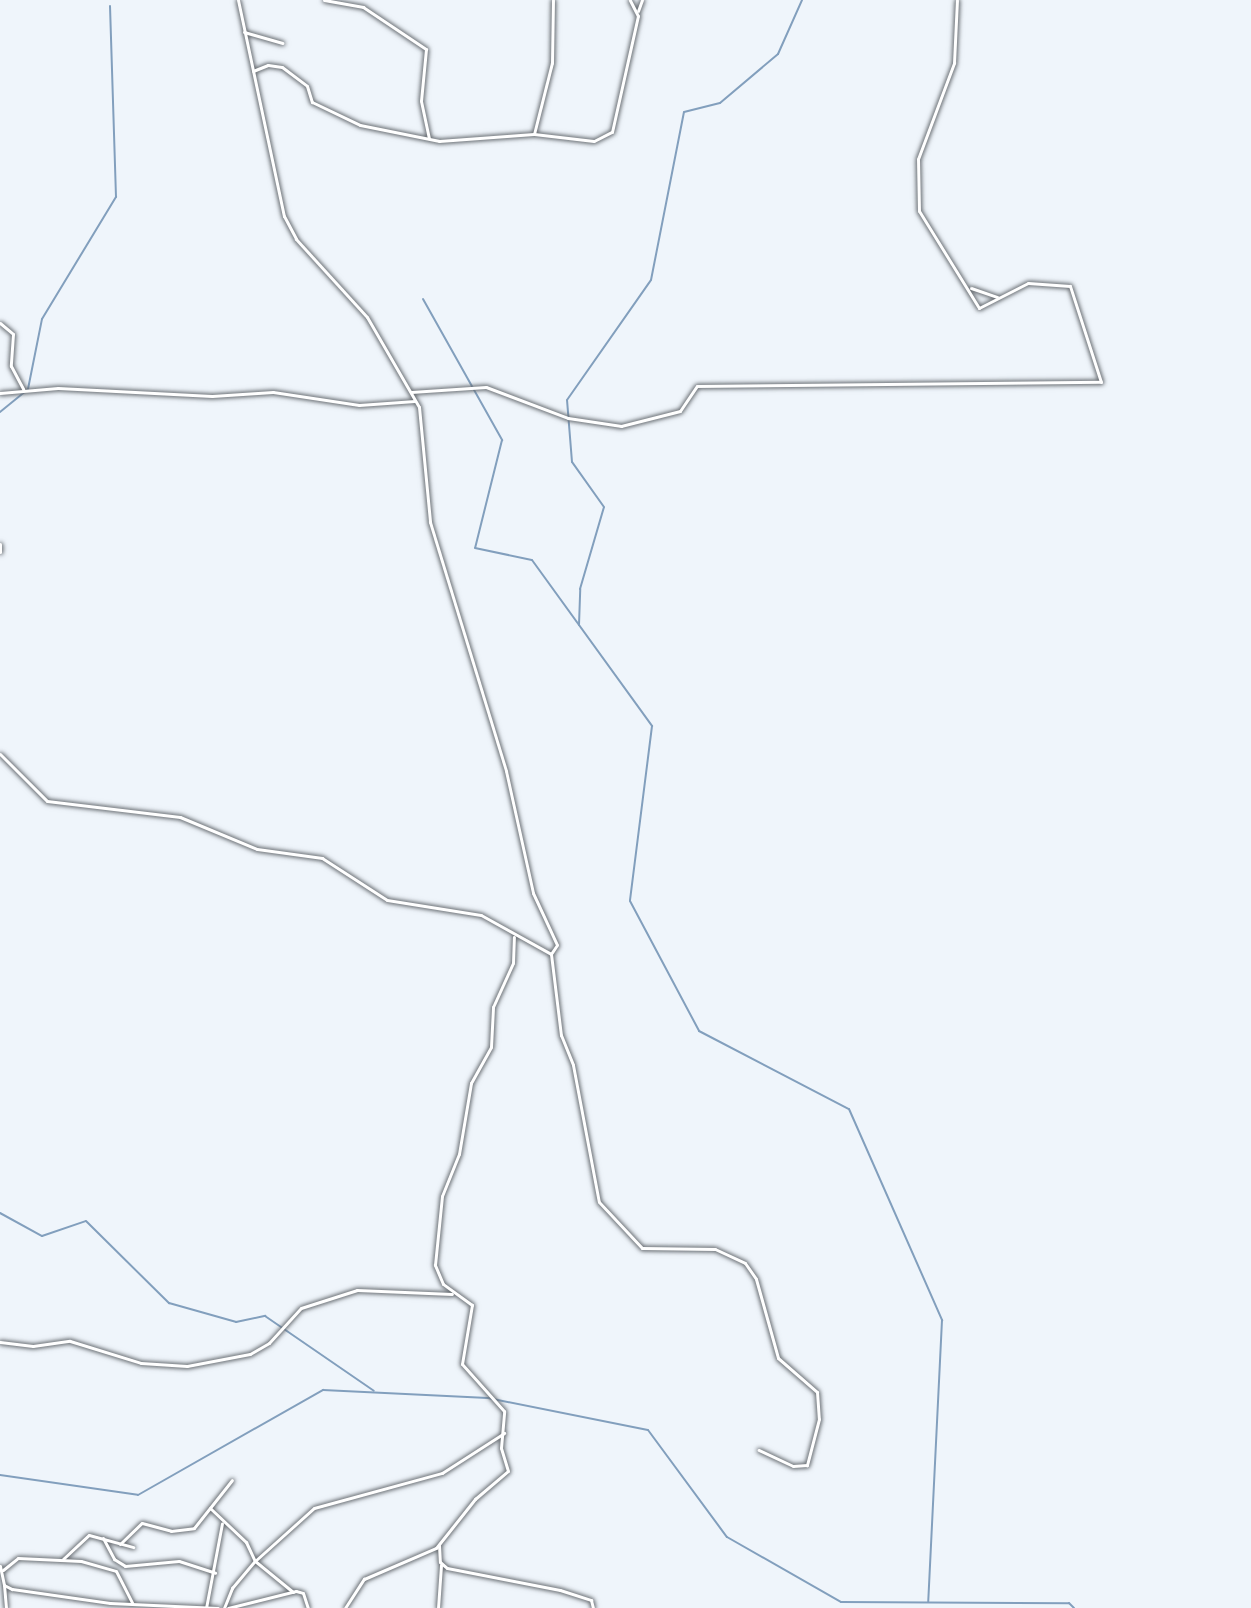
<!DOCTYPE html>
<style>
body{margin:0}
#map{position:relative;width:1251px;height:1608px;overflow:hidden;background:#eff5fb;font-family:Bitter,serif}
div>[style]{position:absolute}
.stream>*{height:2px;margin:-1px;padding:0 1px;transform-origin:1px;border-radius:1px;background:#829fbd}
.roads{filter:drop-shadow(0 0 2px #656a6f) drop-shadow(0 0 2px #656a6f)}
.minor>*{height:3px;margin:-1.5px;padding:0 1.5px;transform-origin:1.5px;border-radius:1.5px;background:#fff}
span{translate:-50% -50%;white-space:nowrap;text-align:center;line-height:1.15;-webkit-text-stroke:6px #fff;paint-order:stroke}
</style>
<div id="map">
<div class="stream">
<div style="left:423px;top:299px;width:162px;rotate:60.7deg"></div>
<div style="left:502px;top:440px;width:111px;rotate:104deg"></div>
<div style="left:475px;top:548px;width:58px;rotate:11.9deg"></div>
<div style="left:532px;top:560px;width:205px;rotate:54.1deg"></div>
<div style="left:652px;top:726px;width:176px;rotate:97.2deg"></div>
<div style="left:630px;top:901px;width:147px;rotate:62deg"></div>
<div style="left:699px;top:1031px;width:169px;rotate:27.5deg"></div>
<div style="left:849px;top:1109px;width:231px;rotate:66.2deg"></div>
<div style="left:942px;top:1320px;width:282px;rotate:92.8deg"></div>
<div style="left:0;top:412px;width:36px;rotate:-39deg"></div>
<div style="left:28px;top:389px;width:71px;rotate:-78.7deg"></div>
<div style="left:42px;top:319px;width:143px;rotate:-58.8deg"></div>
<div style="left:116px;top:197px;width:191px;rotate:-91.8deg"></div>
<div style="left:579px;top:625px;width:36px;rotate:-88deg"></div>
<div style="left:580px;top:589px;width:85px;rotate:-73.7deg"></div>
<div style="left:604px;top:507px;width:55px;rotate:-125.4deg"></div>
<div style="left:572px;top:462px;width:62px;rotate:-94.6deg"></div>
<div style="left:567px;top:400px;width:146px;rotate:-55deg"></div>
<div style="left:651px;top:280px;width:171px;rotate:-78.9deg"></div>
<div style="left:684px;top:112px;width:37px;rotate:-14deg"></div>
<div style="left:720px;top:103px;width:76px;rotate:-40.2deg"></div>
<div style="left:778px;top:54px;width:59px;rotate:-66deg"></div>
<div style="left:0;top:1213px;width:48px;rotate:28.7deg"></div>
<div style="left:42px;top:1236px;width:46px;rotate:-18.8deg"></div>
<div style="left:86px;top:1221px;width:117px;rotate:44.7deg"></div>
<div style="left:169px;top:1303px;width:70px;rotate:15.8deg"></div>
<div style="left:236px;top:1322px;width:30px;rotate:-12deg"></div>
<div style="left:265px;top:1316px;width:132px;rotate:34.5deg"></div>
<div style="left:0;top:1475px;width:139px;rotate:8.2deg"></div>
<div style="left:138px;top:1495px;width:213px;rotate:-29.6deg"></div>
<div style="left:323px;top:1390px;width:165px;rotate:2.8deg"></div>
<div style="left:488px;top:1398px;width:163px;rotate:11.3deg"></div>
<div style="left:648px;top:1430px;width:133px;rotate:53.6deg"></div>
<div style="left:727px;top:1537px;width:131px;rotate:29.7deg"></div>
<div style="left:841px;top:1602px;width:228px;rotate:0.3deg"></div>
<div style="left:1069px;top:1603px;width:7px;rotate:45deg"></div>
</div>
<div class="roads">
<div class="minor">
<div style="left:238px;top:0;width:221px;rotate:78deg"></div>
<div style="left:284px;top:216px;width:26px;rotate:62deg"></div>
<div style="left:296px;top:239px;width:105px;rotate:47.7deg"></div>
<div style="left:367px;top:317px;width:104px;rotate:60deg"></div>
<div style="left:419px;top:407px;width:116px;rotate:84.5deg"></div>
<div style="left:430px;top:522px;width:260px;rotate:73deg"></div>
<div style="left:506px;top:771px;width:125px;rotate:77.5deg"></div>
<div style="left:533px;top:893px;width:57px;rotate:65.2deg"></div>
<div style="left:557px;top:945px;width:11px;rotate:124deg"></div>
<div style="left:324px;top:0;width:40px;rotate:10deg"></div>
<div style="left:363px;top:7px;width:76px;rotate:33.7deg"></div>
<div style="left:426px;top:49px;width:52px;rotate:95.5deg"></div>
<div style="left:421px;top:101px;width:38px;rotate:78deg"></div>
<div style="left:638px;top:11px;width:12px;rotate:-70deg"></div>
<div style="left:244px;top:32px;width:40px;rotate:16deg"></div>
<div style="left:253px;top:71px;width:16px;rotate:-22deg"></div>
<div style="left:268px;top:65px;width:14px;rotate:8deg"></div>
<div style="left:282px;top:67px;width:31px;rotate:37deg"></div>
<div style="left:307px;top:86px;width:17px;rotate:73deg"></div>
<div style="left:312px;top:102px;width:53px;rotate:25.6deg"></div>
<div style="left:360px;top:125px;width:81px;rotate:11.4deg"></div>
<div style="left:439px;top:141px;width:95px;rotate:-4.2deg"></div>
<div style="left:534px;top:134px;width:73px;rotate:-75.8deg"></div>
<div style="left:552px;top:63px;width:63px;rotate:-89.1deg"></div>
<div style="left:534px;top:134px;width:60px;rotate:6.7deg"></div>
<div style="left:594px;top:141px;width:20px;rotate:-27deg"></div>
<div style="left:612px;top:132px;width:119px;rotate:-77.4deg"></div>
<div style="left:638px;top:16px;width:18px;rotate:-117deg"></div>
<div style="left:971px;top:288px;width:28px;rotate:19deg"></div>
<div style="left:0;top:323px;width:17px;rotate:40deg"></div>
<div style="left:13px;top:334px;width:32px;rotate:94deg"></div>
<div style="left:11px;top:366px;width:26px;rotate:62deg"></div>
<div style="left:411px;top:392px;width:75px;rotate:-3.8deg"></div>
<div style="left:486px;top:387px;width:88px;rotate:20.7deg"></div>
<div style="left:568px;top:418px;width:54px;rotate:8.6deg"></div>
<div style="left:621px;top:426px;width:61px;rotate:-14.3deg"></div>
<div style="left:680px;top:411px;width:30px;rotate:-56deg"></div>
<div style="left:697px;top:386px;width:404px;rotate:-0.6deg"></div>
<div style="left:1101px;top:382px;width:101px;rotate:-107.9deg"></div>
<div style="left:1070px;top:286px;width:42px;rotate:-175.9deg"></div>
<div style="left:1028px;top:283px;width:55px;rotate:153deg"></div>
<div style="left:979px;top:308px;width:114px;rotate:-121.7deg"></div>
<div style="left:919px;top:211px;width:52px;rotate:-91.1deg"></div>
<div style="left:918px;top:159px;width:103px;rotate:-69.4deg"></div>
<div style="left:954px;top:63px;width:63px;rotate:-87.3deg"></div>
<div style="left:0;top:393px;width:58px;rotate:-4.9deg"></div>
<div style="left:58px;top:388px;width:154px;rotate:3deg"></div>
<div style="left:212px;top:396px;width:61px;rotate:-3.8deg"></div>
<div style="left:273px;top:392px;width:87px;rotate:8.6deg"></div>
<div style="left:359px;top:405px;width:56px;rotate:-4.1deg"></div>
<div style="left:0;top:544px;width:8px;rotate:90deg"></div>
<div style="left:0;top:754px;width:66px;rotate:45deg"></div>
<div style="left:47px;top:801px;width:134px;rotate:6.9deg"></div>
<div style="left:180px;top:817px;width:83px;rotate:22.6deg"></div>
<div style="left:257px;top:849px;width:66px;rotate:7.9deg"></div>
<div style="left:322px;top:858px;width:77px;rotate:32.9deg"></div>
<div style="left:387px;top:900px;width:95px;rotate:9.1deg"></div>
<div style="left:481px;top:915px;width:80px;rotate:29.1deg"></div>
<div style="left:551px;top:954px;width:82px;rotate:83deg"></div>
<div style="left:561px;top:1035px;width:32px;rotate:68deg"></div>
<div style="left:573px;top:1065px;width:139px;rotate:79.3deg"></div>
<div style="left:599px;top:1202px;width:63px;rotate:46.9deg"></div>
<div style="left:642px;top:1248px;width:73px;rotate:0.8deg"></div>
<div style="left:715px;top:1249px;width:33px;rotate:25deg"></div>
<div style="left:745px;top:1263px;width:19px;rotate:55deg"></div>
<div style="left:756px;top:1279px;width:82px;rotate:74.4deg"></div>
<div style="left:778px;top:1358px;width:52px;rotate:41.1deg"></div>
<div style="left:817px;top:1392px;width:27px;rotate:86deg"></div>
<div style="left:819px;top:1419px;width:48px;rotate:104.6deg"></div>
<div style="left:807px;top:1465px;width:14px;rotate:176deg"></div>
<div style="left:793px;top:1466px;width:38px;rotate:-155deg"></div>
<div style="left:0;top:1342px;width:33px;rotate:7deg"></div>
<div style="left:33px;top:1346px;width:37px;rotate:-8deg"></div>
<div style="left:70px;top:1341px;width:74px;rotate:17.2deg"></div>
<div style="left:141px;top:1363px;width:46px;rotate:3.7deg"></div>
<div style="left:187px;top:1366px;width:64px;rotate:-10.8deg"></div>
<div style="left:250px;top:1354px;width:22px;rotate:-30deg"></div>
<div style="left:269px;top:1343px;width:47px;rotate:-47.6deg"></div>
<div style="left:301px;top:1308px;width:59px;rotate:-17.8deg"></div>
<div style="left:357px;top:1290px;width:95px;rotate:2.4deg"></div>
<div style="left:210px;top:1508px;width:50px;rotate:43.4deg"></div>
<div style="left:246px;top:1542px;width:21px;rotate:65deg"></div>
<div style="left:255px;top:1561px;width:49px;rotate:39.2deg"></div>
<div style="left:103px;top:1538px;width:24px;rotate:62deg"></div>
<div style="left:114px;top:1559px;width:13px;rotate:32deg"></div>
<div style="left:125px;top:1566px;width:54px;rotate:-5.3deg"></div>
<div style="left:179px;top:1561px;width:38px;rotate:18deg"></div>
<div style="left:120px;top:1544px;width:30px;rotate:-44deg"></div>
<div style="left:142px;top:1523px;width:30px;rotate:15deg"></div>
<div style="left:171px;top:1531px;width:23px;rotate:-7deg"></div>
<div style="left:194px;top:1528px;width:61px;rotate:-51.6deg"></div>
<div style="left:439px;top:1545px;width:17px;rotate:87deg"></div>
<div style="left:440px;top:1562px;width:9px;rotate:41deg"></div>
<div style="left:447px;top:1568px;width:115px;rotate:11deg"></div>
<div style="left:560px;top:1590px;width:33px;rotate:18deg"></div>
<div style="left:591px;top:1600px;width:8px;rotate:76deg"></div>
<div style="left:63px;top:1559px;width:35px;rotate:-43deg"></div>
<div style="left:89px;top:1535px;width:46px;rotate:15.3deg"></div>
<div style="left:0;top:1566px;width:19px;rotate:78deg"></div>
<div style="left:4px;top:1585px;width:9px;rotate:27deg"></div>
<div style="left:12px;top:1589px;width:99px;rotate:8.1deg"></div>
<div style="left:110px;top:1603px;width:108px;rotate:2.7deg"></div>
<div style="left:3px;top:1570px;width:19px;rotate:-39deg"></div>
<div style="left:18px;top:1558px;width:63px;rotate:2.7deg"></div>
<div style="left:81px;top:1561px;width:36px;rotate:16deg"></div>
<div style="left:116px;top:1571px;width:36px;rotate:63deg"></div>
<div style="left:4px;top:1585px;width:23px;rotate:85deg"></div>
<div style="left:206px;top:1608px;width:86px;rotate:-79.3deg"></div>
<div style="left:224px;top:1608px;width:22px;rotate:-68deg"></div>
<div style="left:232px;top:1588px;width:35px;rotate:-50deg"></div>
<div style="left:255px;top:1561px;width:79px;rotate:-41.9deg"></div>
<div style="left:314px;top:1508px;width:133px;rotate:-15.3deg"></div>
<div style="left:442px;top:1473px;width:74px;rotate:-32.8deg"></div>
<div style="left:228px;top:1608px;width:70px;rotate:-14deg"></div>
<div style="left:296px;top:1591px;width:7px;rotate:16deg"></div>
<div style="left:303px;top:1593px;width:16px;rotate:72deg"></div>
<div style="left:345px;top:1608px;width:35px;rotate:-57deg"></div>
<div style="left:364px;top:1579px;width:78px;rotate:-23.3deg"></div>
<div style="left:436px;top:1548px;width:63px;rotate:-51.5deg"></div>
<div style="left:475px;top:1499px;width:43px;rotate:-40.3deg"></div>
<div style="left:508px;top:1471px;width:24px;rotate:-107deg"></div>
<div style="left:501px;top:1448px;width:37px;rotate:-85deg"></div>
<div style="left:504px;top:1411px;width:63px;rotate:-131.8deg"></div>
<div style="left:462px;top:1364px;width:60px;rotate:-80.4deg"></div>
<div style="left:472px;top:1305px;width:36px;rotate:-144deg"></div>
<div style="left:443px;top:1284px;width:21px;rotate:-113deg"></div>
<div style="left:435px;top:1265px;width:69px;rotate:-84.2deg"></div>
<div style="left:442px;top:1196px;width:45px;rotate:-68deg"></div>
<div style="left:459px;top:1154px;width:72px;rotate:-80.4deg"></div>
<div style="left:471px;top:1083px;width:41px;rotate:-60.9deg"></div>
<div style="left:491px;top:1047px;width:40px;rotate:-87.1deg"></div>
<div style="left:493px;top:1007px;width:48px;rotate:-65.6deg"></div>
<div style="left:513px;top:963px;width:26px;rotate:-88deg"></div>
<div style="left:438px;top:1608px;width:43px;rotate:-86deg"></div>
</div>
</div>
</div>
